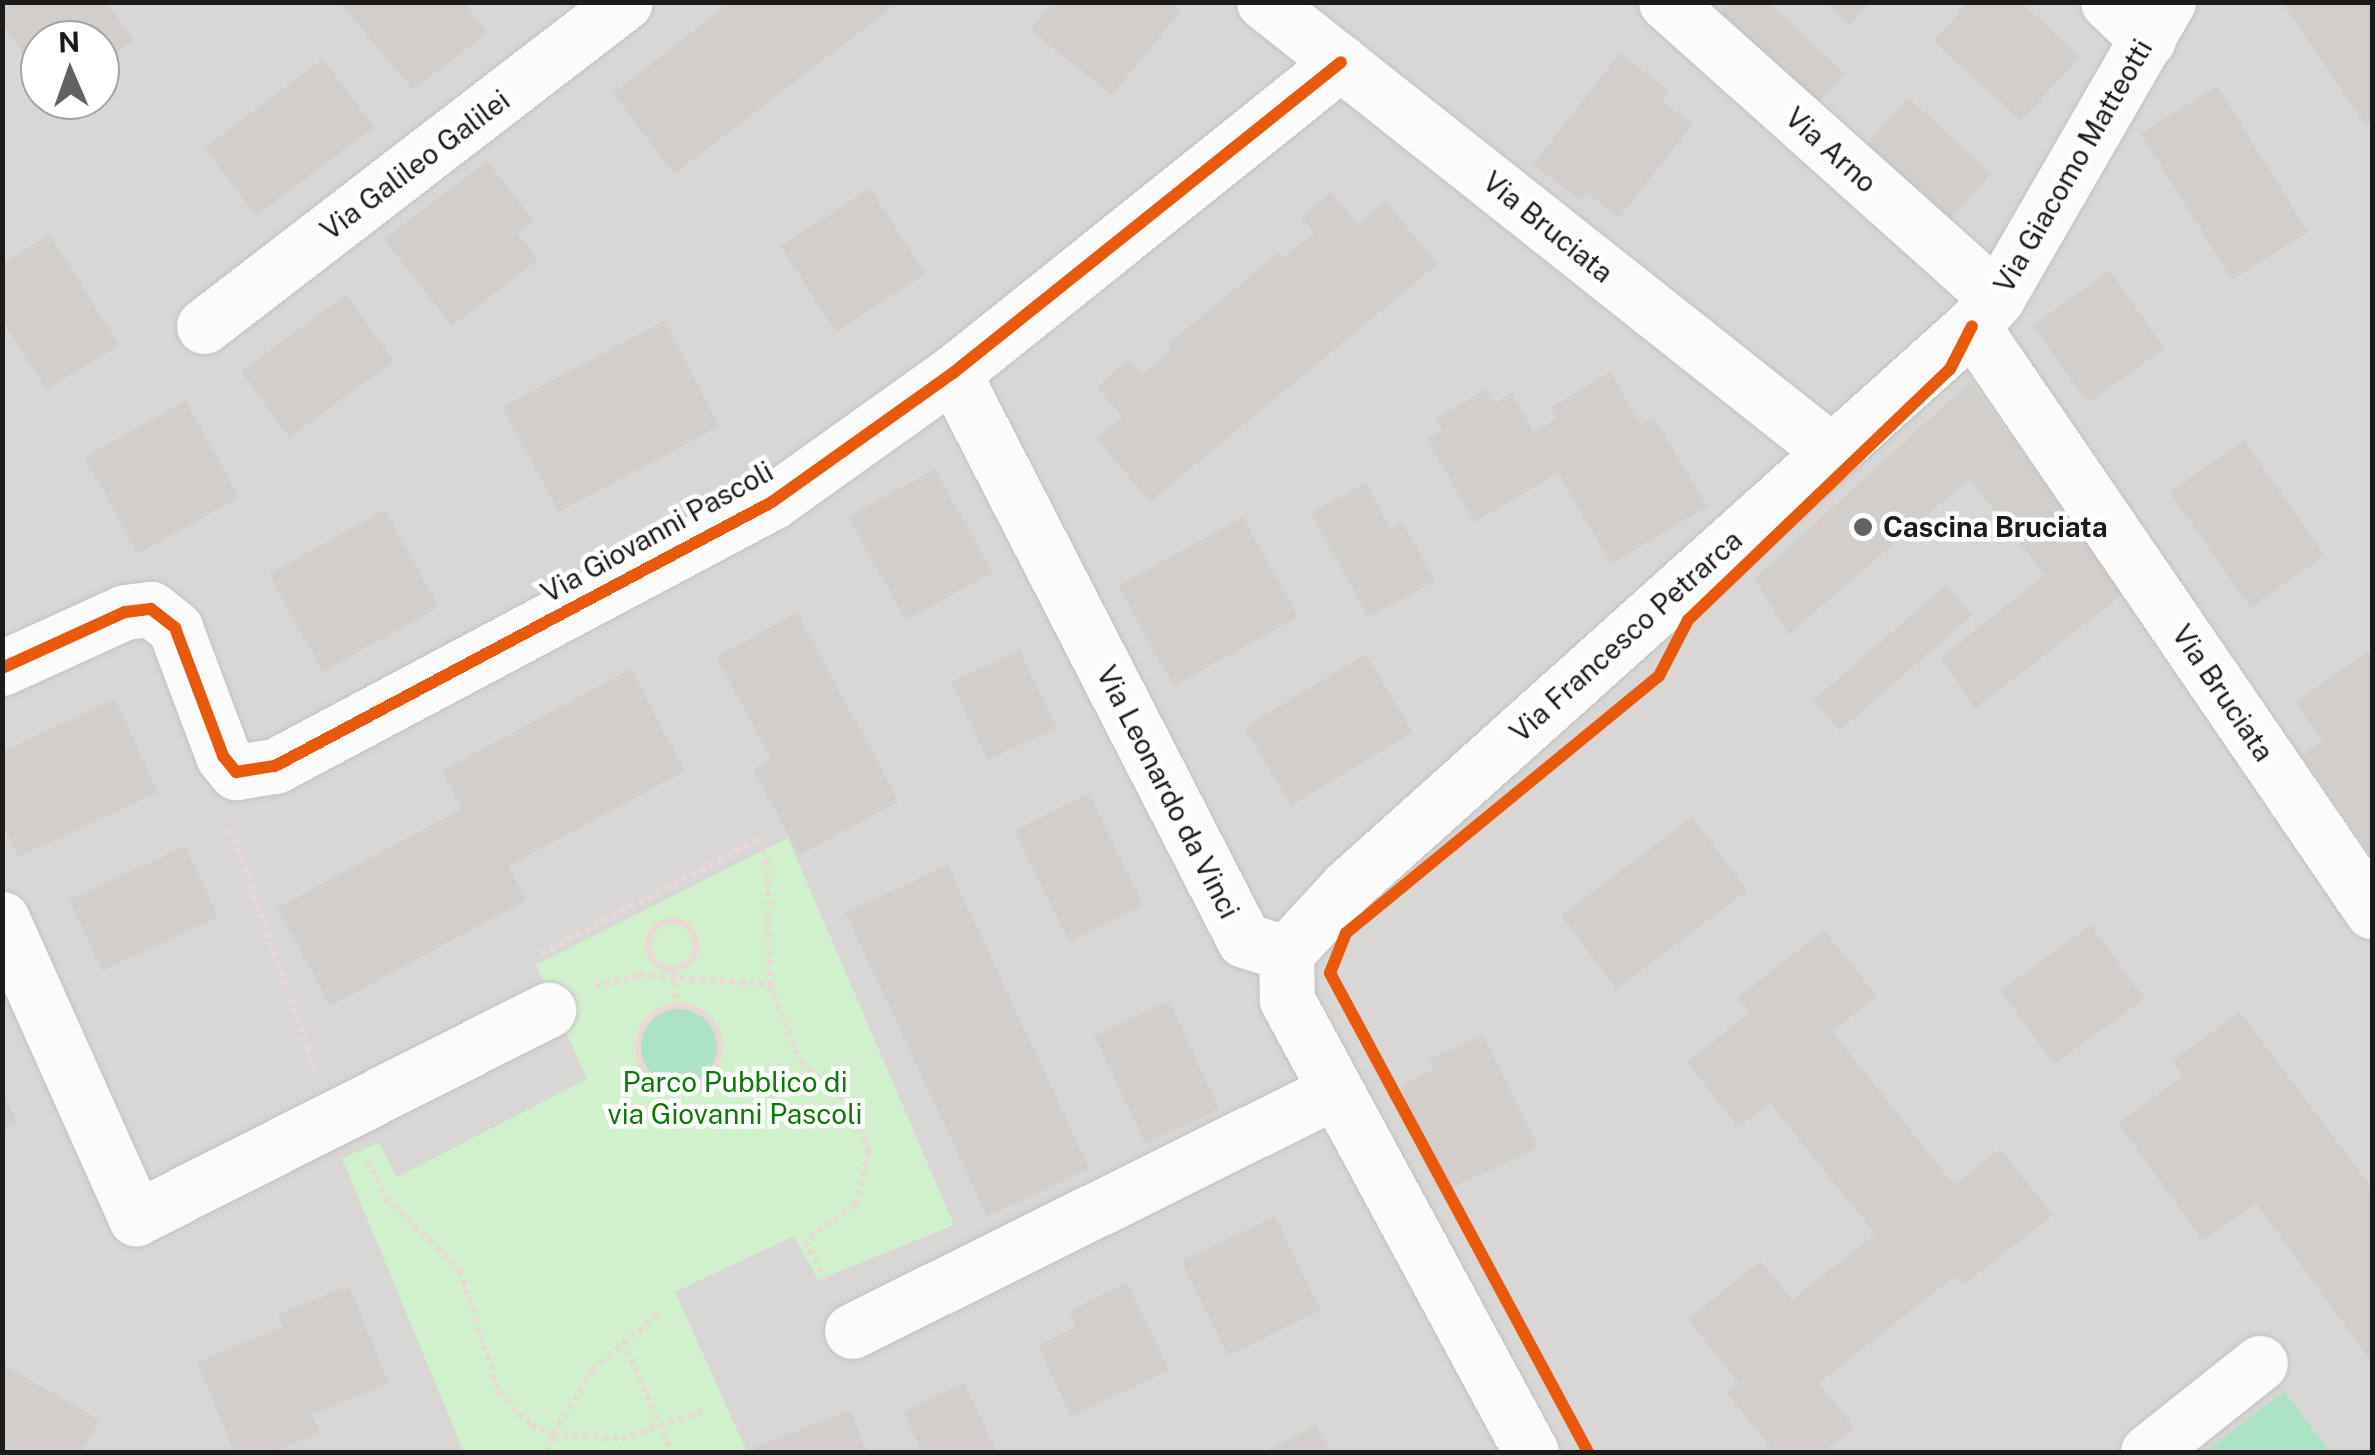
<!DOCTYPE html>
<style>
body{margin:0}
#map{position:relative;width:2375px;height:1455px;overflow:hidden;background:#eae7e3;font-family:"Public Sans",sans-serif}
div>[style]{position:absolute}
.residential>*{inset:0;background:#d9d7d5}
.park>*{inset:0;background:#d1f1cc}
.pitch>*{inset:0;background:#ade3c5}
.round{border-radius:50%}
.parking>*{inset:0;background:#d8d7d5;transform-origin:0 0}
.building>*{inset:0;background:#d2cecc;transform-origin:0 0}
.path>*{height:6px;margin-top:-3px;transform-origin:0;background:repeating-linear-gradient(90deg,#ead7d6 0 5px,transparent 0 10px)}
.path>.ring{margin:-3px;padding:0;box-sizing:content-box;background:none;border:6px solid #ead7d6;border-radius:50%}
.roads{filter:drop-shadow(0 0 2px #c2c1bf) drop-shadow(0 0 2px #c2c1bf)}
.minor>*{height:55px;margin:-27.5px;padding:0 27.5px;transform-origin:27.5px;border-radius:27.5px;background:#fcfbfb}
.cycleway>*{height:12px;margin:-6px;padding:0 6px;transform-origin:6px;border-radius:6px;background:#e8590c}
.dots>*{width:28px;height:28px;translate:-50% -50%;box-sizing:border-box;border:5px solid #fff;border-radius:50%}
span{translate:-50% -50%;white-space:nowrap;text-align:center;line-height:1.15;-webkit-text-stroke:9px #fff;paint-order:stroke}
.street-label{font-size:28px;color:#1b1b1b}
.poi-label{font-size:28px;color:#1b1b1b;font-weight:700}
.left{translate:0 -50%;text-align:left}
.park-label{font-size:28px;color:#0d7909}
.frame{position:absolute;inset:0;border:5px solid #1b1b1b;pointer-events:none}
.north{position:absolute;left:20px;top:20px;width:100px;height:100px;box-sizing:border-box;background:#fff;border:2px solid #a4a4a4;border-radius:50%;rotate:358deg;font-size:28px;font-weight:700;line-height:40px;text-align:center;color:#1b1b1b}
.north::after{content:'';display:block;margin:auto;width:35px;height:45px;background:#636261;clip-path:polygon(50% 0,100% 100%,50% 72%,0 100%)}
</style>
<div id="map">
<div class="residential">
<div style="clip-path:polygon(evenodd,3px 3px,2372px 3px,2372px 1452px,3px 1452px,3px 3px,40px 40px,100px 40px,100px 100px,40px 100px,40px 40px)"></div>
</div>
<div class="park">
<div style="clip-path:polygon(788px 838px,954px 1225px,818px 1280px,794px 1236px,675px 1292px,747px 1452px,464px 1452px,342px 1158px,379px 1143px,397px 1177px,587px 1079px,536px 965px)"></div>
</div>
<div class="pitch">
<div class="round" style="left:638px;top:1006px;width:82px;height:82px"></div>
<div style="clip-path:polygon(2284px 1391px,2330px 1452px,2206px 1452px)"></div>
</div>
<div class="parking">
<div style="left:954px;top:1225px;width:93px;height:147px;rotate:66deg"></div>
</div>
<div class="building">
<div style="clip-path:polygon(14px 2px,106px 2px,134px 40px,100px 65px,100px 40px,40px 40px,40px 74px,2px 25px,2px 11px)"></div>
<div style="clip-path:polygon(339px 2px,464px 2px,487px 33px,413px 90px)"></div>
<div style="clip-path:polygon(731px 2px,899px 2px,674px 174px,613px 93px)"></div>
<div style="clip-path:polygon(1053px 2px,1171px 2px,1181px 11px,1112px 95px,1030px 30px)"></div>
<div style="clip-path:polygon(1729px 2px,1768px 2px,1845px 74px,1804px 118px,1706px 27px)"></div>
<div style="clip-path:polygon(1825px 2px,1871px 2px,1849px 25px)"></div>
<div style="clip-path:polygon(1969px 2px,2021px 2px,2080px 57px,2021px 121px,1933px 41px)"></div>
<div style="clip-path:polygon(2282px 2px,2372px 2px,2372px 124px,2367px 127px)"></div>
<div style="clip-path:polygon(1620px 53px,1669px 91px,1662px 101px,1693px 124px,1619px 218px,1587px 193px,1581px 201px,1533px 164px)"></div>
<div style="left:323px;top:59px;width:85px;height:148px;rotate:53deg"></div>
<div style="left:2217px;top:86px;width:172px;height:90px;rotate:58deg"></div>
<div style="left:1909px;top:98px;width:112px;height:84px;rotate:43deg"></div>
<div style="clip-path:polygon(487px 161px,534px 221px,518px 233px,538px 260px,452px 326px,384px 239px)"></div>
<div style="left:870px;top:188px;width:102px;height:107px;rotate:57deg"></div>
<div style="clip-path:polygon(1331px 192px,1358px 224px,1385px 201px,1438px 264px,1150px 502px,1096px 438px,1122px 417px,1097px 387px,1128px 359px,1142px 375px,1172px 350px,1168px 344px,1278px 253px,1282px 258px,1314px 233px,1301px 217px)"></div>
<div style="clip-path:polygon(50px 234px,119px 345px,46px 390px,2px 320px,2px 265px)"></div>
<div style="left:2110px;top:271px;width:95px;height:94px;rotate:55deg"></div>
<div style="left:346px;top:295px;width:82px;height:130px;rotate:54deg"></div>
<div style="left:664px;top:321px;width:119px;height:183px;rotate:62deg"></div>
<div style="clip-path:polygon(1611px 372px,1641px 425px,1654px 417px,1707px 507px,1611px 564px,1558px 473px,1474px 522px,1427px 439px,1442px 431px,1435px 419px,1486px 389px,1494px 403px,1511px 393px,1534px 432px,1557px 418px,1551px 407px)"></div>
<div style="clip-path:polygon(1970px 382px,2126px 592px,1975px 709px,1941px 657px,2045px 575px,1969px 479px,1789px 634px,1754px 579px)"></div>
<div style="left:186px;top:401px;width:110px;height:116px;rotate:61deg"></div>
<div style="left:2244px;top:440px;width:141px;height:91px;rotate:55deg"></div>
<div style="left:935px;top:469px;width:118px;height:99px;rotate:61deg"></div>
<div style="clip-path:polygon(1366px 483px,1391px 529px,1403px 522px,1435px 581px,1368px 617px,1311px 513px)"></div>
<div style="left:385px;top:510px;width:111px;height:133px;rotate:61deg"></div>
<div style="left:1243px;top:517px;width:114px;height:143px;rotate:61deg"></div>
<div style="left:1946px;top:585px;width:40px;height:176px;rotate:49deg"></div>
<div style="clip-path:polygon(797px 613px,899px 801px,799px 855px,753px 770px,771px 759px,716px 657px)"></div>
<div style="clip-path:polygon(2372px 649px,2372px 856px,2302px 755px,2323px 741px,2295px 702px)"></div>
<div style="left:1020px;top:650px;width:86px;height:76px;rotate:65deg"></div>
<div style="left:1366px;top:654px;width:91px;height:142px;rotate:59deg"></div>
<div style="clip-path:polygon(631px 669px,685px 771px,508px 866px,526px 900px,330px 1006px,277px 908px,462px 809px,442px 771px)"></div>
<div style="clip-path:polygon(115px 699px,158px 792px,18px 857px,2px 823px,2px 752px)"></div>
<div style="left:1089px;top:794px;width:124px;height:83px;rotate:64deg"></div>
<div style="left:1692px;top:817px;width:92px;height:164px;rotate:53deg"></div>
<div style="left:185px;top:846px;width:78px;height:128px;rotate:65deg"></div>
<div style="left:948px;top:865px;width:335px;height:113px;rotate:65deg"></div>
<div style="left:2091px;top:925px;width:91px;height:112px;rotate:54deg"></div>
<div style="clip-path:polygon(1824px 930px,1877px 996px,1832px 1031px,1954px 1185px,2000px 1149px,2053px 1215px,1963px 1285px,1955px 1276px,1819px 1383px,1855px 1428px,1824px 1452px,1774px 1452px,1726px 1392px,1738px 1383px,1688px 1319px,1761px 1261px,1792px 1300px,1875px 1234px,1770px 1103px,1738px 1127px,1687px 1062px,1750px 1012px,1738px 997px)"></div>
<div style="left:1169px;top:1001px;width:119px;height:82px;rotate:65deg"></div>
<div style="clip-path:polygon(2240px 1012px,2372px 1188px,2372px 1363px,2256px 1203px,2203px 1241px,2118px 1123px,2183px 1076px,2172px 1061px)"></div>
<div style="clip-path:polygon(1483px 1034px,1538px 1147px,1450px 1189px,1400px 1087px,1433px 1070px,1429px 1060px)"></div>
<div style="clip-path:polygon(2px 1089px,17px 1123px,2px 1130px)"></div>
<div style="left:1275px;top:1216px;width:105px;height:104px;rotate:64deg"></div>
<div style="clip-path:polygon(1127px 1283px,1169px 1370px,1071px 1416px,1038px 1346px,1076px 1327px,1069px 1311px)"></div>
<div style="clip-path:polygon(349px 1286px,389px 1383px,312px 1414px,320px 1433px,272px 1452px,234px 1452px,197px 1362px,283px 1327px,278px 1314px)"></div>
<div style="clip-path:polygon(2px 1364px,100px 1420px,81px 1452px,2px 1452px)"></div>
<div style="clip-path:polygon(964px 1383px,997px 1452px,922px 1452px,903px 1412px)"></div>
<div style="clip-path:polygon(850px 1410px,867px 1452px,755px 1452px,753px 1448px)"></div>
<div style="clip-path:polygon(1316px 1426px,1330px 1452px,1264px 1452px)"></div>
</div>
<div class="path">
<div style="left:231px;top:829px;width:254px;rotate:70.7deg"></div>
<div class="ring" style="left:648px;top:921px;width:42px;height:42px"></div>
<div style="left:541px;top:954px;width:246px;rotate:-27.8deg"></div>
<div style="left:759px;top:839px;width:23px;rotate:70deg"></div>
<div style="left:767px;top:861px;width:124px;rotate:88.6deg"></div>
<div style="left:674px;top:973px;width:33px;rotate:83deg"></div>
<div style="left:595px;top:987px;width:47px;rotate:-14.9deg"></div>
<div style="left:640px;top:975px;width:130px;rotate:4.4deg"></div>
<div style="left:770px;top:985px;width:83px;rotate:68.1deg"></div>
<div style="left:801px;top:1062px;width:71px;rotate:41.6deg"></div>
<div style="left:854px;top:1109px;width:46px;rotate:70.8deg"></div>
<div style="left:869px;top:1152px;width:56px;rotate:104.5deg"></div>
<div style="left:855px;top:1206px;width:61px;rotate:145deg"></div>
<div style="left:805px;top:1241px;width:46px;rotate:62.9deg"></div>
<div class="ring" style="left:638px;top:1006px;width:76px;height:76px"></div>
<div style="left:368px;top:1161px;width:41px;rotate:64.1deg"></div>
<div style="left:386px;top:1198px;width:103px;rotate:44.2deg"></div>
<div style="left:460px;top:1270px;width:128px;rotate:72.3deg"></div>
<div style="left:499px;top:1392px;width:47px;rotate:46.7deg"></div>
<div style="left:531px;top:1426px;width:23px;rotate:20deg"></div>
<div style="left:553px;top:1434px;width:75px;rotate:-58deg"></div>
<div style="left:593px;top:1370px;width:89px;rotate:-40.9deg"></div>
<div style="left:623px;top:1341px;width:121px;rotate:66.2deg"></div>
<div style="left:547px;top:1452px;width:19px;rotate:-72deg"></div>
<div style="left:553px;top:1434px;width:69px;rotate:4.1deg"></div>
<div style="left:622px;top:1439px;width:87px;rotate:-18.9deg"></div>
</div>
<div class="roads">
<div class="minor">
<div style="left:1264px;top:2px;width:723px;rotate:38.38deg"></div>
<div style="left:1666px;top:2px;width:444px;rotate:41.8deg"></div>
<div style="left:2108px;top:2px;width:55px;rotate:43.5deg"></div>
<div style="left:204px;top:326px;width:531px;rotate:-37.58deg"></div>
<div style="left:1972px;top:326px;width:709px;rotate:55.64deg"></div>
<div style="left:953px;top:373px;width:637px;rotate:62.83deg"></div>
<div style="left:1244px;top:940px;width:44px;rotate:17.2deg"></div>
<div style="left:2px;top:668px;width:135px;rotate:-24.5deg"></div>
<div style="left:125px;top:612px;width:26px;rotate:-7deg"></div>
<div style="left:151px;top:609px;width:31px;rotate:38deg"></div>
<div style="left:175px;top:628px;width:137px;rotate:69.4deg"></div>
<div style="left:223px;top:756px;width:21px;rotate:51deg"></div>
<div style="left:236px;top:772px;width:39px;rotate:-9deg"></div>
<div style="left:275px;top:766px;width:563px;rotate:-27.98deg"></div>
<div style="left:772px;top:502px;width:222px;rotate:-35.5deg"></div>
<div style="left:953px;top:373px;width:497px;rotate:-38.7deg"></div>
<div style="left:2px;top:919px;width:328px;rotate:65.9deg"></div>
<div style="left:136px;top:1218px;width:462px;rotate:-26.8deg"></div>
<div style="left:1286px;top:953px;width:91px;rotate:-47.2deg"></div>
<div style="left:1348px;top:886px;width:838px;rotate:-41.91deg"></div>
<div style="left:1972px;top:326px;width:38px;rotate:-48deg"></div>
<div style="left:1997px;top:298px;width:342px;rotate:-60deg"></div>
<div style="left:1286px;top:953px;width:47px;rotate:88.8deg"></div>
<div style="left:1287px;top:1000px;width:514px;rotate:61.64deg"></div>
<div style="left:852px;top:1331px;width:539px;rotate:-26.42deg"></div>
<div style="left:2148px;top:1452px;width:143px;rotate:-38.5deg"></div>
</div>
</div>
<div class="cycleway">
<div style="left:2px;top:668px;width:135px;rotate:-24.5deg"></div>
<div style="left:125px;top:612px;width:26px;rotate:-7deg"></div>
<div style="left:151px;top:609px;width:31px;rotate:38deg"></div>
<div style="left:175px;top:628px;width:137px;rotate:69.4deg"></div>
<div style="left:223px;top:756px;width:21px;rotate:51deg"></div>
<div style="left:236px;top:772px;width:39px;rotate:-9deg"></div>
<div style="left:275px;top:766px;width:563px;rotate:-27.98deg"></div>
<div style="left:772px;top:502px;width:222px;rotate:-35.5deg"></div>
<div style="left:953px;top:373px;width:497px;rotate:-38.7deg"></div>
<div style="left:1588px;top:1452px;width:544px;rotate:-118.31deg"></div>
<div style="left:1330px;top:973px;width:43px;rotate:-68.2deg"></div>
<div style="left:1346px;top:933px;width:405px;rotate:-39.4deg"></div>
<div style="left:1659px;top:676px;width:63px;rotate:-62.6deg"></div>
<div style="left:1688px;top:620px;width:363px;rotate:-43.8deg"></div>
<div style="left:1950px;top:369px;width:48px;rotate:-62.9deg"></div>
</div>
<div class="dots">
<div style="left:1863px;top:527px;background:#636261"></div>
</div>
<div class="street-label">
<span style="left:1831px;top:150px;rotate:42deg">Via Arno</span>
<span style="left:415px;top:165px;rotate:-37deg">Via Galileo Galilei</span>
<span style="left:2073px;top:166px;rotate:-60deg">Via Giacomo Matteotti</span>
<span style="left:1548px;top:227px;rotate:39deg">Via Bruciata</span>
<span style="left:657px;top:532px;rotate:-29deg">Via Giovanni Pascoli</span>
<span style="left:1626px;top:636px;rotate:-42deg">Via Francesco Petrarca</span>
<span style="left:2223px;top:693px;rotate:56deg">Via Bruciata</span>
<span style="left:1168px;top:792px;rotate:63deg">Via Leonardo da Vinci</span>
</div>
<div class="poi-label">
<span class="left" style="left:1883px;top:527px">Cascina Bruciata</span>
</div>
<div class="park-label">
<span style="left:735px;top:1098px">Parco Pubblico di<br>via Giovanni Pascoli</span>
</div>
<div class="frame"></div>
<div class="north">N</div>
</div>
